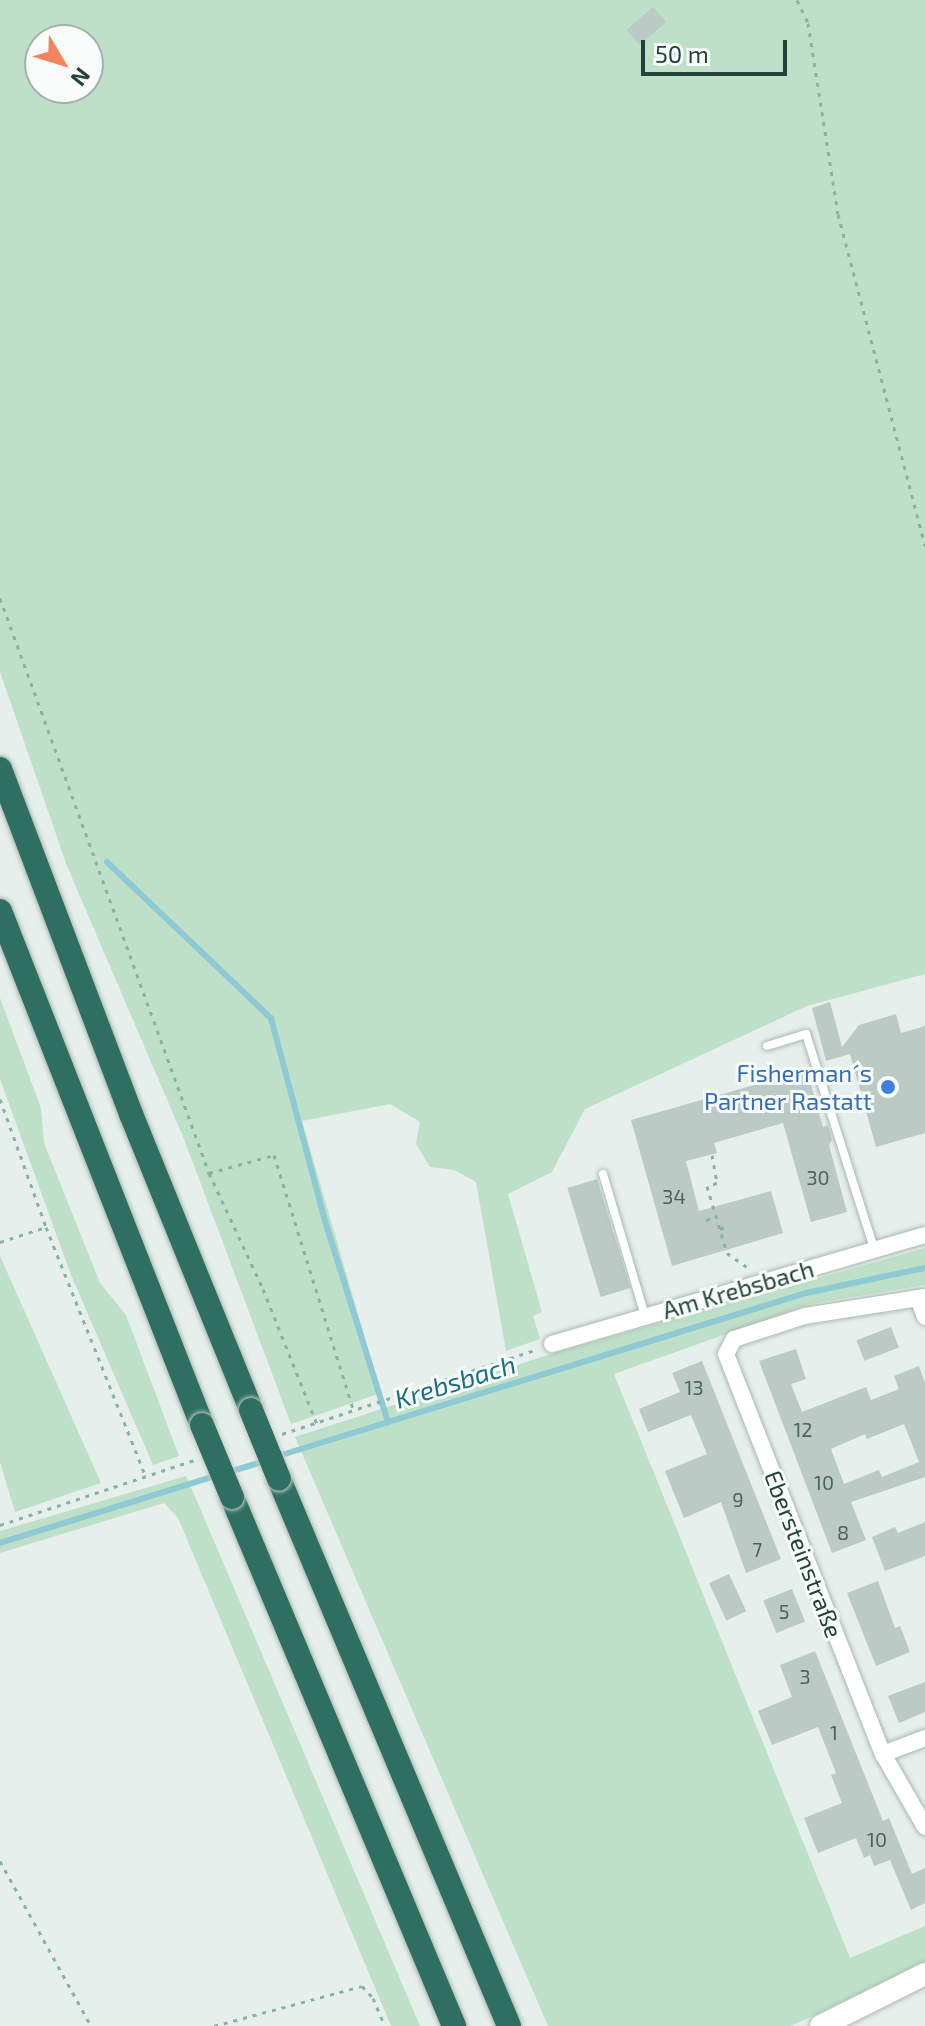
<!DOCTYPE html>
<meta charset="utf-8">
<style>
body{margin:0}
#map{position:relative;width:925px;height:2026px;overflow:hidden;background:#e6efeb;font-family:"Exo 2",sans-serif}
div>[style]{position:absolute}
.green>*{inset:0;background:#bfe0c8}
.stream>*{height:6px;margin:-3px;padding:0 3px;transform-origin:3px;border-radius:3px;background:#8ec9d4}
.building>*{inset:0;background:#bbcac4;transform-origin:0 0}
.path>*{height:3px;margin-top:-1.5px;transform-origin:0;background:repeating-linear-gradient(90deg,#86b3a5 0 4px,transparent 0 10px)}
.roads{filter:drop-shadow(0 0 2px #a8b8b2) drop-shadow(0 0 2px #a8b8b2)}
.service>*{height:8px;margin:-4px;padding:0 4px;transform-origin:4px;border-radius:4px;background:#fff}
.minor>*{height:16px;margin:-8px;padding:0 8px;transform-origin:8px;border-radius:8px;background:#fff}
.secondary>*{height:22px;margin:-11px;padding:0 11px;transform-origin:11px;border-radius:11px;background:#fff}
.motorway>*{height:24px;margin:-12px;padding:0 12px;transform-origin:12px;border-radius:12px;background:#2f6f62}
.bridges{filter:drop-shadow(0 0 2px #c2cac8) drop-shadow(0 0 2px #c2cac8)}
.motorway-bridge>*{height:24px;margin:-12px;padding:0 12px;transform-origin:12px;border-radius:12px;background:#2f6f62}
.dots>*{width:22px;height:22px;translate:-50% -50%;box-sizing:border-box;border:4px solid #f7fbf9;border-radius:50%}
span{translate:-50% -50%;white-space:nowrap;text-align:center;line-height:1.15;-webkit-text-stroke:6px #f7fbf9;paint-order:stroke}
.number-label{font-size:20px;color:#4a645c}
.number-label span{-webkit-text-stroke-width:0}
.shop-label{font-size:24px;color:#366cbe}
.right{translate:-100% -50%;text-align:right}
.street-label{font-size:24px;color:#24423a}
.water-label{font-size:26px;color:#1c6f80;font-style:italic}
.north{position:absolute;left:24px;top:24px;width:80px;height:80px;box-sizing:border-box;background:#f7fbf9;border:2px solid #a3b1ad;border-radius:50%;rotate:128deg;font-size:22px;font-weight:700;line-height:32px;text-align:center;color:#24423a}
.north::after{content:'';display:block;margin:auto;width:28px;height:36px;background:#f4845f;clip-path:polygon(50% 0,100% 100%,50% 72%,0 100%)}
.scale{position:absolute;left:641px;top:40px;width:146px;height:36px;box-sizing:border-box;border:4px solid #24423a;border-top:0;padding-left:10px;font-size:24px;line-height:28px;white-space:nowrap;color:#24423a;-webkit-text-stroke:6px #f7fbf9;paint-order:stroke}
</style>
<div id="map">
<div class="green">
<div style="clip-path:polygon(evenodd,0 0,925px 0,925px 974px,807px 1006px,585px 1109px,552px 1172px,508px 1194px,542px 1312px,533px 1316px,540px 1339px,506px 1351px,476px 1182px,454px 1170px,430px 1167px,416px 1144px,420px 1122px,390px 1104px,302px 1121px,381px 1393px,291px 1424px,184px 1139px,67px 866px,0 672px,0 0,40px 40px,88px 40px,88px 88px,40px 88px,40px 40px)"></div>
<div style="clip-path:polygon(0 998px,41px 1108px,44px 1143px,100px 1283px,126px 1315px,179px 1456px,153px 1465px,71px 1275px,0 1079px)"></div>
<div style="clip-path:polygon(925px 1248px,925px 1285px,810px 1304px,614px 1374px,850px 1958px,925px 1926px,925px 1963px,791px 2026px,548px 2026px,295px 1437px,554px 1353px)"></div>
<div style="clip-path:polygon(0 1256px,101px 1483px,15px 1512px,0 1462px)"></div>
<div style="clip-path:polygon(186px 1476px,200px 1508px,420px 2026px,391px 2026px,178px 1518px,164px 1503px,0 1553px,0 1531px)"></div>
</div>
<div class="stream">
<div style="left:107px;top:862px;width:226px;rotate:43.6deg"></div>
<div style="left:271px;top:1018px;width:210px;rotate:75.1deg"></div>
<div style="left:325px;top:1221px;width:211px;rotate:72.6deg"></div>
<div style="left:275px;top:1457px;width:556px;rotate:-17.16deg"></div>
<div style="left:806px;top:1293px;width:122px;rotate:-11.9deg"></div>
<div style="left:229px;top:1472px;width:37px;rotate:-17deg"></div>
<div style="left:0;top:1543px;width:228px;rotate:-17.3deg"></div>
</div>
<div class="building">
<div style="left:653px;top:7px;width:20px;height:35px;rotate:49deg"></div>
<div style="clip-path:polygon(830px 1002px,842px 1047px,859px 1025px,896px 1014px,901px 1033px,925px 1026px,925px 1133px,876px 1147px,850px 1054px,826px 1061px,812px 1008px)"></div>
<div style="clip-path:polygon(807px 1070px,823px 1127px,828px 1125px,832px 1140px,829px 1145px,847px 1212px,811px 1222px,783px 1123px,714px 1143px,717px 1153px,686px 1161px,699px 1211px,771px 1191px,783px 1233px,672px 1266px,631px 1120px)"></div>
<div style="left:597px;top:1179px;width:114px;height:31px;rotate:73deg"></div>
<div style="left:891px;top:1327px;width:22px;height:37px;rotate:69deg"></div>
<div style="clip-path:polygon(evenodd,796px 1349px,806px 1379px,791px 1384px,802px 1412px,866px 1387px,871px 1400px,899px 1389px,894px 1376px,919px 1366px,925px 1383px,925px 1477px,851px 1502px,866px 1540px,832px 1553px,759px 1361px,796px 1349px,904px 1424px,919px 1462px,882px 1477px,879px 1470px,844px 1484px,831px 1449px,865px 1434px,867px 1439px,904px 1424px)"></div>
<div style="clip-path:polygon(702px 1361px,781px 1559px,746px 1573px,721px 1502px,684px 1518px,665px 1471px,707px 1454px,691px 1415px,648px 1432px,639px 1409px,680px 1392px,672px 1373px)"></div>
<div style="clip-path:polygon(925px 1522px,925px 1556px,885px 1571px,872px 1537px,895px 1527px,898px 1533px)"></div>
<div style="left:729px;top:1574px;width:41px;height:22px;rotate:65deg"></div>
<div style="clip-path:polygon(878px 1581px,895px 1628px,900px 1626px,910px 1652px,876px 1666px,847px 1593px)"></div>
<div style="left:792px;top:1589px;width:35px;height:31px;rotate:68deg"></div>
<div style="clip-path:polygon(815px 1651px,883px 1821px,889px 1818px,912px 1874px,925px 1868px,925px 1903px,911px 1910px,890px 1860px,874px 1866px,870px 1855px,864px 1858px,856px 1838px,818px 1853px,804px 1818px,842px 1803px,831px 1775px,836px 1773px,818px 1727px,772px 1745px,758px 1711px,792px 1697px,780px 1665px)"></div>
<div style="clip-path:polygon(925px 1682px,925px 1712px,899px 1723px,888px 1696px)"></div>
</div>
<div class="path">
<div style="left:797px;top:0;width:25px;rotate:64deg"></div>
<div style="left:808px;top:23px;width:193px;rotate:81.1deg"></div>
<div style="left:838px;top:214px;width:343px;rotate:75.3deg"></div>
<div style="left:0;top:598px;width:612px;rotate:70.02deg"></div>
<div style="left:209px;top:1173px;width:128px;rotate:65deg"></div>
<div style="left:263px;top:1289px;width:145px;rotate:68.2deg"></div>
<div style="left:0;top:1099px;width:136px;rotate:70.2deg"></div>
<div style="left:46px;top:1227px;width:266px;rotate:68.2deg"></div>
<div style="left:712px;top:1155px;width:28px;rotate:80deg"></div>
<div style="left:717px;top:1183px;width:10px;rotate:163deg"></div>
<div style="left:707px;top:1186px;width:70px;rotate:73.4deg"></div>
<div style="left:727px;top:1253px;width:24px;rotate:35deg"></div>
<div style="left:209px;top:1173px;width:67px;rotate:-15.5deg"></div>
<div style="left:274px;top:1155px;width:269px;rotate:72.7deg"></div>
<div style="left:706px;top:1220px;width:10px;rotate:-17deg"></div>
<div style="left:720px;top:1229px;width:9px;rotate:-21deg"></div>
<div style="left:0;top:1242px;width:48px;rotate:-18.1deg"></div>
<div style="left:282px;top:1434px;width:269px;rotate:-18.4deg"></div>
<div style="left:0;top:1525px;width:205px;rotate:-18.5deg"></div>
<div style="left:0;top:1861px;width:188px;rotate:61.1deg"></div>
<div style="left:214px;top:2026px;width:153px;rotate:-15.1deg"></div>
<div style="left:362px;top:1986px;width:16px;rotate:47deg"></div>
<div style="left:373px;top:1998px;width:30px;rotate:67deg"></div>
</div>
<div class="roads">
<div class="service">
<div style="left:767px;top:1046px;width:41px;rotate:-17.1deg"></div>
<div style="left:806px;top:1034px;width:225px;rotate:72.4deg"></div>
<div style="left:603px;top:1174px;width:148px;rotate:73.5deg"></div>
</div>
<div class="minor">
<div style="left:925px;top:1297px;width:121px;rotate:171deg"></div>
<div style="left:805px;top:1316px;width:75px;rotate:162.1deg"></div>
<div style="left:734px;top:1339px;width:17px;rotate:118deg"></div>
<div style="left:726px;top:1354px;width:430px;rotate:68.6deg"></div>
<div style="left:883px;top:1754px;width:84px;rotate:60.1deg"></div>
<div style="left:918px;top:1298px;width:20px;rotate:70deg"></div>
<div style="left:552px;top:1344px;width:389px;rotate:-16.3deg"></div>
<div style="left:883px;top:1754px;width:45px;rotate:-20.9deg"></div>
</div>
<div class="secondary">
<div style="left:821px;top:2026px;width:116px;rotate:-26.6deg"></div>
</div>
<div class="motorway">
<div style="left:0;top:769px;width:369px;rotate:69.2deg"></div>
<div style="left:131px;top:1114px;width:319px;rotate:67.9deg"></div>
<div style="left:0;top:911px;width:552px;rotate:68.55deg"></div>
<div style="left:279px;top:1479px;width:593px;rotate:67.19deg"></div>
<div style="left:232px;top:1497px;width:574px;rotate:67.23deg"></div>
</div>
</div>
<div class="bridges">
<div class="motorway-bridge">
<div style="left:251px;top:1410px;width:74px;rotate:67.9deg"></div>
<div style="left:202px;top:1425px;width:78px;rotate:67.4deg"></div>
</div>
</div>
<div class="dots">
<div style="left:888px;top:1087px;background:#3f7fe0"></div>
</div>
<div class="number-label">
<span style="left:818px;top:1177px">30</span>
<span style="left:674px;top:1196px">34</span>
<span style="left:694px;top:1387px">13</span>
<span style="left:803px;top:1429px">12</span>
<span style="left:824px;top:1482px">10</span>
<span style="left:738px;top:1499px">9</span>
<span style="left:843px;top:1532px">8</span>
<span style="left:757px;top:1549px">7</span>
<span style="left:784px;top:1611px">5</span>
<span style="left:805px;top:1676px">3</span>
<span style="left:834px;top:1732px">1</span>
<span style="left:877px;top:1839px">10</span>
</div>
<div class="shop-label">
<span class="right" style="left:872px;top:1087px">Fisherman´s<br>Partner Rastatt</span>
</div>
<div class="street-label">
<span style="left:738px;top:1289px;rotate:-16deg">Am Krebsbach</span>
<span style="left:804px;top:1554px;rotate:69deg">Ebersteinstraße</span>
</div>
<div class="water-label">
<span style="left:455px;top:1381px;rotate:-17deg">Krebsbach</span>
</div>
<div class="north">N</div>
<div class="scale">50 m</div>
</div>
